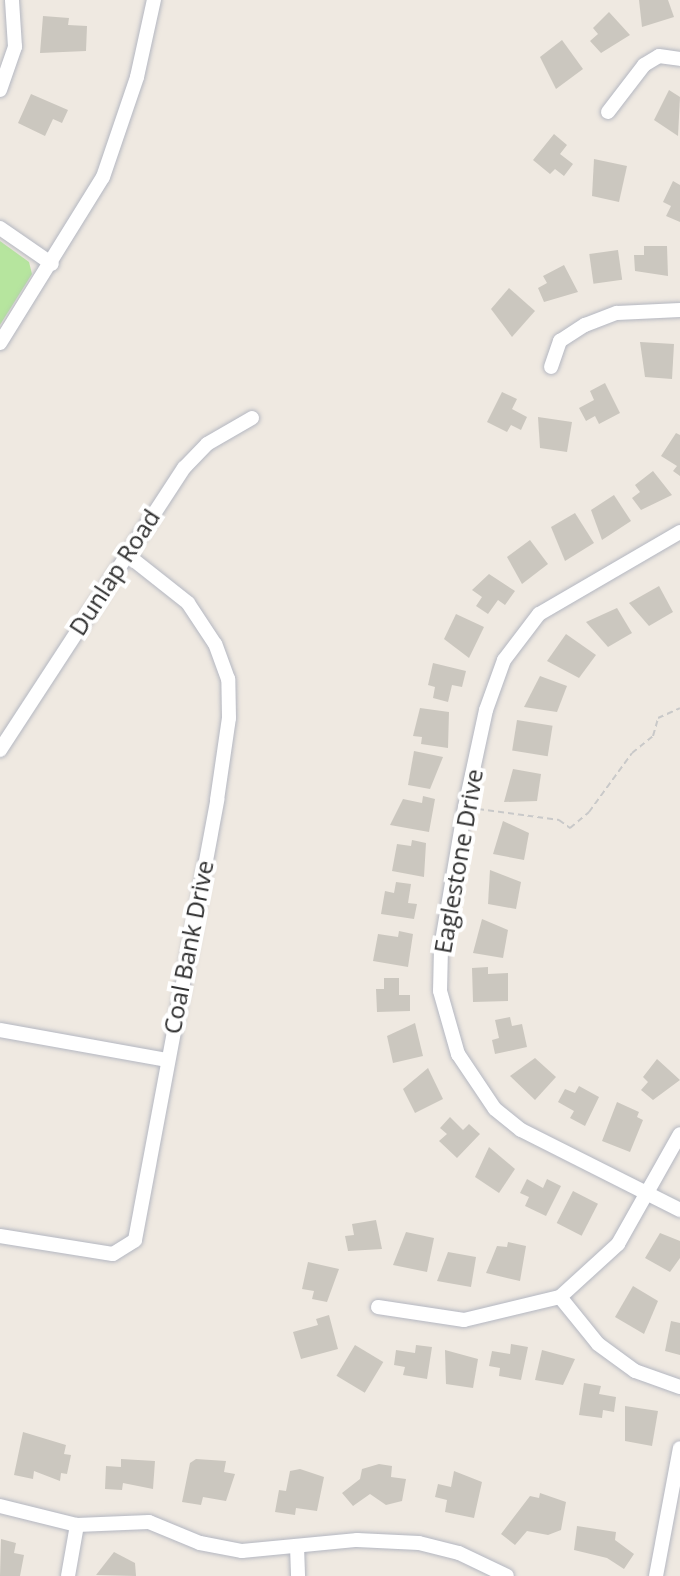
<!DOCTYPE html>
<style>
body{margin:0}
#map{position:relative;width:680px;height:1576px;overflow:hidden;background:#efe9e1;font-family:"Open Sans",sans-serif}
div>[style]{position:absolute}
.green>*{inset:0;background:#b6e59e}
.building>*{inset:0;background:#cbc7bf;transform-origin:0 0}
.path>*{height:2px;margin-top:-1px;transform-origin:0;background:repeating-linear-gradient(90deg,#c9c9c9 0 6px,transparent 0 10px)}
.roads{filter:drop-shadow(0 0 2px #b4b7c1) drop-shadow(0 0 2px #b4b7c1)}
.street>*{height:14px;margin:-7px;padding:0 7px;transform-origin:7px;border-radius:7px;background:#fff}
span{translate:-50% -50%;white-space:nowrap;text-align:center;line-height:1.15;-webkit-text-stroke:8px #fff;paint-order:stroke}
.street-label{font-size:24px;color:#2e2e2e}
</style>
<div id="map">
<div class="green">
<div style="clip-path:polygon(0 241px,29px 262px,32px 274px,0 325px)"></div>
</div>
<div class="building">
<div style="clip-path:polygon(639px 0,668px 0,674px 17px,642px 27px)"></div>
<div style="clip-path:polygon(609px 12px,630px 35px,601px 53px,590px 41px,598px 34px,593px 28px)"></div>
<div style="clip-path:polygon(43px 16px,69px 18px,68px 25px,87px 26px,86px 51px,40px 53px)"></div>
<div style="clip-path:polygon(562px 40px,583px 69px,556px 89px,540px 57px)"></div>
<div style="clip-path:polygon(669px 90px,680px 97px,678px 136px,654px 120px)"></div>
<div style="clip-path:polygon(31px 94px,68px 110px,62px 123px,53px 119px,45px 136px,18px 123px)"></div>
<div style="clip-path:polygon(554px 134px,567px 145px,560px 154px,573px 164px,564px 176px,555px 169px,550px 174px,533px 160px)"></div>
<div style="clip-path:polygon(594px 159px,627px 166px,619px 202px,592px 196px)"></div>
<div style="clip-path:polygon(673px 181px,680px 185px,680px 222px,666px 216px,671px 206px,663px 202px)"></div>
<div style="clip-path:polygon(644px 246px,667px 246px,668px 276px,635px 271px,634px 255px,644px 255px)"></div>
<div style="left:618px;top:250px;width:30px;height:29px;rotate:82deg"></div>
<div style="clip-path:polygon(564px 265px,578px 292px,544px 302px,538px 288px,547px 283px,543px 276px)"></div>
<div style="clip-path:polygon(509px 288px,535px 311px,512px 337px,491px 309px)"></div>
<div style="clip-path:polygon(640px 342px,674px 344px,672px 379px,645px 377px)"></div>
<div style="clip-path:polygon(605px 383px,620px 413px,599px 424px,595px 416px,586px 421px,579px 408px,594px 400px,590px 391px)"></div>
<div style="clip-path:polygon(502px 392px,517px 399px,512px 409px,527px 417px,521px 430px,511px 425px,507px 432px,487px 422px)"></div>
<div style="clip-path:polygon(538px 417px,572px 422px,567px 452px,540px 448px)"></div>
<div style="clip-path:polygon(676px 433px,680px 435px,680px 476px,673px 471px,677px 466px,661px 456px)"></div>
<div style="clip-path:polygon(653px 471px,672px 495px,641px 510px,632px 498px,640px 492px,635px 485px)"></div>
<div style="clip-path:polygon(614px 495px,631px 521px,602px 540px,591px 510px)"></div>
<div style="clip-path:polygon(575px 513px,594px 543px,565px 561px,551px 527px)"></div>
<div style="clip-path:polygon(530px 540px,548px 564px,522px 584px,507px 557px)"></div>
<div style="clip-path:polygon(489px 574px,515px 591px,505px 605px,498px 600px,488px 614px,476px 606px,482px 597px,472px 590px)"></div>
<div style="clip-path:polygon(659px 586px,673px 612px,649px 626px,629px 603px)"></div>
<div style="clip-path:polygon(617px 608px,632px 633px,608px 647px,586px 622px)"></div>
<div style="clip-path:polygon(456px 614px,484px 627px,469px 658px,444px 639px)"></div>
<div style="clip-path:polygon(566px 634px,596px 655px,579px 678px,547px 661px)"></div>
<div style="clip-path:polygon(433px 663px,466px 671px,462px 687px,452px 685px,448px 702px,433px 698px,435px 687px,428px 685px)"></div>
<div style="clip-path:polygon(540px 676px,567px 686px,557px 712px,524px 707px)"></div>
<div style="clip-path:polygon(420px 708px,449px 712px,448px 748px,421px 744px,422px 737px,413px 736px)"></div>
<div style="left:517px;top:720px;width:36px;height:31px;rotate:9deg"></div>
<div style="clip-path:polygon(414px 751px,443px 757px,430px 789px,408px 785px)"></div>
<div style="clip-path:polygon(513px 769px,541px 774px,537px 801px,504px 802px)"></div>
<div style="clip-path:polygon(423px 796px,435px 799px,429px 832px,390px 825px,403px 799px,422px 803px)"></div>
<div style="clip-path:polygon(503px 821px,529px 833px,524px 860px,493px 854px)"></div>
<div style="clip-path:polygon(412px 840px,426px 843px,424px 877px,392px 871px,397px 844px,411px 846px)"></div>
<div style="clip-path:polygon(490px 870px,521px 882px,516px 909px,488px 904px)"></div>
<div style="clip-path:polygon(396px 882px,411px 884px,408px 903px,417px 904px,414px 919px,381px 914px,385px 891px,394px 893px)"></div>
<div style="clip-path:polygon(482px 919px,508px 930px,503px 958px,473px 953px)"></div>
<div style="clip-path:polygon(399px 931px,413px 934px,408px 967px,373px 961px,378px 934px,398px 937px)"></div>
<div style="clip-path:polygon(488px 967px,488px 974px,508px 973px,508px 1001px,473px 1002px,472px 968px)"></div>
<div style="clip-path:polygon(384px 978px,399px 978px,399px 995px,410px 995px,410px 1011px,377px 1012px,376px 989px,384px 989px)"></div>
<div style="clip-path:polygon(510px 1017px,512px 1026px,522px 1024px,527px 1047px,495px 1054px,492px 1040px,499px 1038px,495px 1020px)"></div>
<div style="clip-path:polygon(415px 1023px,423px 1056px,393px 1063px,387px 1036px)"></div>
<div style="clip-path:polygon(535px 1058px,556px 1077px,535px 1100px,510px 1076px)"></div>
<div style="clip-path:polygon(657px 1059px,680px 1080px,653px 1100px,641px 1090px,648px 1082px,643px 1077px)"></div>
<div style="clip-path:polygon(428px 1068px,443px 1099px,415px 1113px,403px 1089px)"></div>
<div style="clip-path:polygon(579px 1086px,599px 1097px,585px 1126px,570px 1118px,574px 1111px,558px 1102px,565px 1089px,575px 1093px)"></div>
<div style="clip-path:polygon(617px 1102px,639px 1112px,637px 1117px,643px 1120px,630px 1152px,602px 1141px)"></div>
<div style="clip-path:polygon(450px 1117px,463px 1130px,469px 1124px,480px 1134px,457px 1158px,439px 1141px,447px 1134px,440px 1128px)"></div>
<div style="clip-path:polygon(489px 1147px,515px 1169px,499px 1193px,475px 1177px)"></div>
<div style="clip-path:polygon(527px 1179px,543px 1188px,547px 1179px,561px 1186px,546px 1216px,525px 1206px,529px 1197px,520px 1193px)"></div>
<div style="left:573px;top:1191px;width:28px;height:36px;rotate:27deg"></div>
<div style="clip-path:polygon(376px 1220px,382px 1249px,348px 1251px,345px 1236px,354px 1235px,352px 1224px)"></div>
<div style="clip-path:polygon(406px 1232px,434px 1238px,427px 1272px,393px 1265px)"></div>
<div style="clip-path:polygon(660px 1233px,680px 1241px,680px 1258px,670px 1272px,645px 1258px)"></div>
<div style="clip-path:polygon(508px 1242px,526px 1246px,520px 1281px,486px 1273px,497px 1246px,507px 1247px)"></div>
<div style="clip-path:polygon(448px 1252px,476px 1257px,471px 1287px,437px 1281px)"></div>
<div style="clip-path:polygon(308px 1262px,339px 1269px,327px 1302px,312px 1299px,314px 1291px,302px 1289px)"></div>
<div style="clip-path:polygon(633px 1286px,658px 1301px,644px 1334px,615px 1317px)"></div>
<div style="clip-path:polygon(329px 1315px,338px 1349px,301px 1359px,293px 1332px,318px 1325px,316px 1319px)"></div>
<div style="clip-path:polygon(671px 1321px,680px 1323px,680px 1355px,665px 1351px)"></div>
<div style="clip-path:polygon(511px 1344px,528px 1347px,521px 1380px,499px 1376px,500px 1368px,489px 1366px,492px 1351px,510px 1354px)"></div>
<div style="left:355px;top:1345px;width:33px;height:36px;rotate:31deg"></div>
<div style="clip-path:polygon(416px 1345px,432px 1347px,427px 1379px,403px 1375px,405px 1367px,394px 1365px,396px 1350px,415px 1353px)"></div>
<div style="clip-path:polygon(445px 1350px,478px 1359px,473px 1388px,446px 1384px)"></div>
<div style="clip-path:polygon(542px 1350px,575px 1359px,563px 1385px,535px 1380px)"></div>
<div style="clip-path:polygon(584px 1383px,601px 1386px,599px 1394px,616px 1397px,614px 1412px,603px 1410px,602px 1418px,579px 1415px)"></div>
<div style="clip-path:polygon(625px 1406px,658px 1411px,652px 1446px,625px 1441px)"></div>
<div style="clip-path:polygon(23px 1432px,66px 1445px,64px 1454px,71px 1455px,67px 1474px,61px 1473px,60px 1481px,34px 1471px,33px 1479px,14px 1475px)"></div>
<div style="clip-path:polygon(121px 1459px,155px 1461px,153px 1489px,123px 1483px,122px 1490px,105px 1489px,106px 1466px,121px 1467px)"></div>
<div style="clip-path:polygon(196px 1459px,226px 1461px,224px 1472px,235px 1474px,226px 1501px,203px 1497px,201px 1505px,182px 1502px,190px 1463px)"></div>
<div style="clip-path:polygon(379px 1464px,392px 1466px,391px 1477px,406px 1479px,402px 1501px,386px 1505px,370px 1494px,353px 1506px,342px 1493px,360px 1479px,362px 1469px)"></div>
<div style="clip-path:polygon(300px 1469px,324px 1477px,317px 1511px,296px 1508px,295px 1515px,275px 1512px,279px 1490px,286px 1491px,290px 1471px)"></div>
<div style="clip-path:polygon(454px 1471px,482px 1482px,474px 1518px,445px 1512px,447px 1500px,435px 1497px,438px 1484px,451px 1487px)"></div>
<div style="clip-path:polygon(540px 1493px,566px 1502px,561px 1530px,548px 1535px,527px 1531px,515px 1545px,501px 1534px,530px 1496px,539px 1498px)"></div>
<div style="clip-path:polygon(577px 1526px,616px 1532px,615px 1540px,634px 1554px,624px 1569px,607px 1558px,574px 1550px)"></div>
<div style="clip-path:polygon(1px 1539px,16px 1543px,14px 1553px,24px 1555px,20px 1576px,0 1576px)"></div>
<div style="clip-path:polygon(114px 1552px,135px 1563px,136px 1576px,96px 1575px)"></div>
</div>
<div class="path">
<div style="left:478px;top:809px;width:82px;rotate:7.7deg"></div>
<div style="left:559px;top:820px;width:14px;rotate:36deg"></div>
<div style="left:570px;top:828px;width:25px;rotate:-40deg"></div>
<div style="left:589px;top:812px;width:73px;rotate:-53.9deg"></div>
<div style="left:632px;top:753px;width:27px;rotate:-39deg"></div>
<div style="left:653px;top:736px;width:19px;rotate:-74deg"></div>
<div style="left:658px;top:718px;width:24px;rotate:-24deg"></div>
</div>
<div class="roads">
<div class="street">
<div style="left:0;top:90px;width:46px;rotate:-70.8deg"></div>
<div style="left:15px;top:47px;width:47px;rotate:-93.7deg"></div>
<div style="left:608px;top:112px;width:59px;rotate:-52.5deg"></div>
<div style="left:644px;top:65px;width:17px;rotate:-31deg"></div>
<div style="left:659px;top:56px;width:21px;rotate:8deg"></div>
<div style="left:0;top:228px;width:63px;rotate:34.7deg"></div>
<div style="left:0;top:343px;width:195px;rotate:-58.2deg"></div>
<div style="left:103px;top:177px;width:106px;rotate:-71.2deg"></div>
<div style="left:137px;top:77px;width:79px;rotate:-77.6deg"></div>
<div style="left:551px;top:367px;width:28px;rotate:-71deg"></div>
<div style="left:560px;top:341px;width:30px;rotate:-33deg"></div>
<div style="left:585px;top:325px;width:34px;rotate:-21deg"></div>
<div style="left:617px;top:313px;width:63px;rotate:-2.7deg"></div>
<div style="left:680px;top:532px;width:163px;rotate:149.8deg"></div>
<div style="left:539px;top:614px;width:58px;rotate:127.3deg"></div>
<div style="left:504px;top:660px;width:53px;rotate:109.8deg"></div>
<div style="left:486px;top:710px;width:99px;rotate:102.2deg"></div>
<div style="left:465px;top:807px;width:143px;rotate:99.7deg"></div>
<div style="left:441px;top:948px;width:43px;rotate:91.3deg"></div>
<div style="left:440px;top:991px;width:66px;rotate:74.1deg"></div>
<div style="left:458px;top:1054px;width:66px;rotate:56.1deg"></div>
<div style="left:495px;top:1109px;width:33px;rotate:39deg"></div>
<div style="left:521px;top:1130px;width:178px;rotate:26.7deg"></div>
<div style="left:0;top:750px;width:337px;rotate:-56.9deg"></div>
<div style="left:184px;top:468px;width:33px;rotate:-46deg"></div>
<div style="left:207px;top:444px;width:52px;rotate:-30deg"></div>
<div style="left:0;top:1030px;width:169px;rotate:10.2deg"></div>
<div style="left:0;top:1236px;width:114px;rotate:9.1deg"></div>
<div style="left:113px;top:1254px;width:26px;rotate:-32deg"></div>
<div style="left:135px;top:1240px;width:448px;rotate:-79.4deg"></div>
<div style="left:217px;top:800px;width:83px;rotate:-81.7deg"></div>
<div style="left:229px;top:718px;width:39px;rotate:-91deg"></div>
<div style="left:228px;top:679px;width:37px;rotate:-110deg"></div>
<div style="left:215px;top:644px;width:49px;rotate:-123.4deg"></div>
<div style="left:188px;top:603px;width:80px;rotate:-141.6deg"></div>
<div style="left:560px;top:1297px;width:60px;rotate:51deg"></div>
<div style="left:598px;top:1344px;width:46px;rotate:36.1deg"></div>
<div style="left:635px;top:1371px;width:48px;rotate:19.6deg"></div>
<div style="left:378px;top:1307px;width:87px;rotate:8.6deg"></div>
<div style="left:464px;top:1320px;width:99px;rotate:-13.5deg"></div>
<div style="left:560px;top:1297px;width:79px;rotate:-42.4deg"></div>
<div style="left:618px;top:1244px;width:126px;rotate:-60.6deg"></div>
<div style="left:0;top:1506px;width:79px;rotate:13.9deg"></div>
<div style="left:77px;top:1525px;width:72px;rotate:-2.4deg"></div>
<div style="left:149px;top:1522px;width:55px;rotate:22.4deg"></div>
<div style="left:200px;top:1543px;width:43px;rotate:10.8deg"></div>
<div style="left:242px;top:1551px;width:116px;rotate:-5.5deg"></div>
<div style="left:357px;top:1540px;width:62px;rotate:2.8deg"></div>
<div style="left:419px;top:1543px;width:41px;rotate:14deg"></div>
<div style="left:459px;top:1553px;width:53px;rotate:25.6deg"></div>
<div style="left:297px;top:1546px;width:30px;rotate:88deg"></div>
<div style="left:68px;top:1576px;width:52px;rotate:-80deg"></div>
<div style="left:656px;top:1576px;width:130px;rotate:-79.4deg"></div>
</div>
</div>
<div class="street-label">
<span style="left:114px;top:572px;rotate:-57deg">Dunlap Road</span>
<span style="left:458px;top:861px;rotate:-80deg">Eaglestone Drive</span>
<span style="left:188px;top:947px;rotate:-79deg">Coal Bank Drive</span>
</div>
</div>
